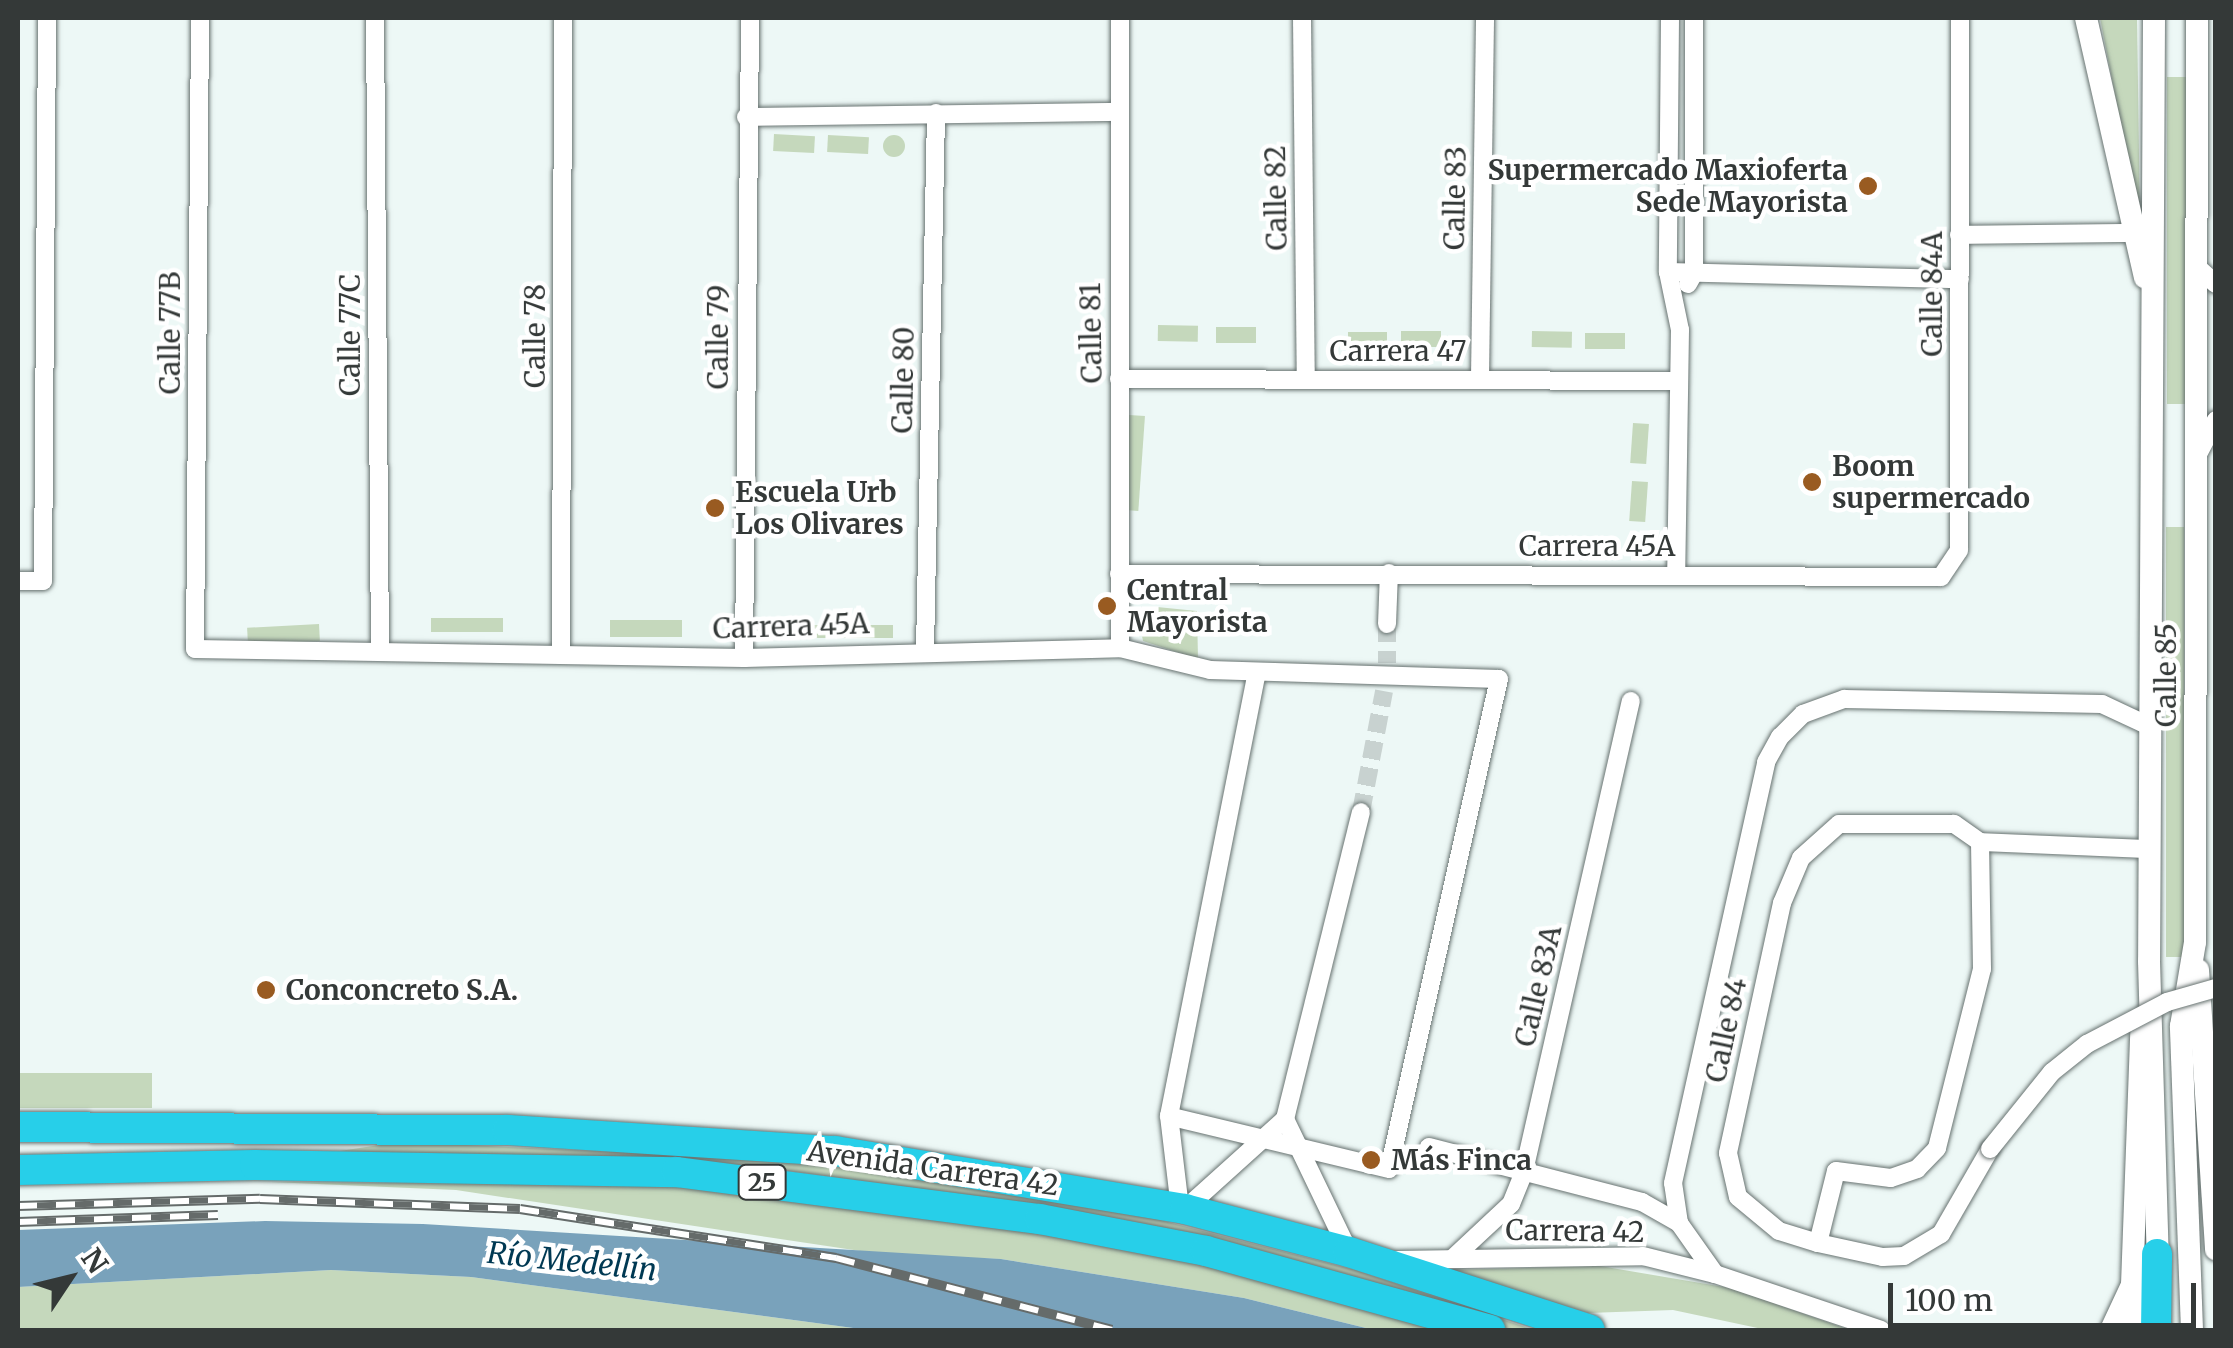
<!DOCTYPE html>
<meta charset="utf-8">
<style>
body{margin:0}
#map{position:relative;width:2233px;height:1348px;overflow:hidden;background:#edf8f6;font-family:Merriweather,serif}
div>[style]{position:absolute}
.green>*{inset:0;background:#c5d8bc;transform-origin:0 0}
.round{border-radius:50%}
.water>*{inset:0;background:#79a2bb}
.street-tunnel>*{height:18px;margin-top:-9px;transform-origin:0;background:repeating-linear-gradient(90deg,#c8d2d0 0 18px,transparent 0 27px)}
.roads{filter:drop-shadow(0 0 2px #677270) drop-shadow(0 0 2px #677270)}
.street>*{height:18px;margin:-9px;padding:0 9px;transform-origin:9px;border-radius:9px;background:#fff}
.secondary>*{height:22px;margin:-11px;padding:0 11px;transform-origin:11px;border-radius:11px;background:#fff}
.highway>*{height:30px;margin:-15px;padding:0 15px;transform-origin:15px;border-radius:15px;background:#27cfe9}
.rail>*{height:10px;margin-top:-5px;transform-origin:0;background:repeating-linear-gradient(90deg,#fff 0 19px,#656b6a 0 38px);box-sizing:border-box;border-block:2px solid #656b6a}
.bridges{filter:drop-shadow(0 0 2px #677270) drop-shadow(0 0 2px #677270)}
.street-bridge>*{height:18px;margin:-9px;padding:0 9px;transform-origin:9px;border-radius:9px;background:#fff}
.dots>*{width:28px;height:28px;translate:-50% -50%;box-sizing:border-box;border:5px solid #fff;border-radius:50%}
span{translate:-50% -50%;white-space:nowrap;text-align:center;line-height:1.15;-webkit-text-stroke:9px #fff;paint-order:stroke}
.shield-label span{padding:2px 8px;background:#fff;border:2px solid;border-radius:8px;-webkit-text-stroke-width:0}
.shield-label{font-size:25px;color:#343938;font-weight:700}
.poi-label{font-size:28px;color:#343938;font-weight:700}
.right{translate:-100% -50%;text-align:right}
.left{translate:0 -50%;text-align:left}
.street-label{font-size:28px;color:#343938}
.water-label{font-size:30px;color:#003953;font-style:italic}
.frame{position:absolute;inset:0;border:20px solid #343938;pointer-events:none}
.north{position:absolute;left:20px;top:1228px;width:100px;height:100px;-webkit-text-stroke:8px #fff;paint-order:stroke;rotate:55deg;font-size:28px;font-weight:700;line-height:40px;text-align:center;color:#343938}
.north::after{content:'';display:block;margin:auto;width:35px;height:45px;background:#343938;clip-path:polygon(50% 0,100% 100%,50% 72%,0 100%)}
.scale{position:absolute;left:1888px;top:1283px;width:308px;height:45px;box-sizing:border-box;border:5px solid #343938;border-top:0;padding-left:12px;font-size:30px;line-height:35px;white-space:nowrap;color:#343938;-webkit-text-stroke:8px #fff;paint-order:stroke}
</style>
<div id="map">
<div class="green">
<div style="clip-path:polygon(2100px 18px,2137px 18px,2140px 223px)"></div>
<div style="left:2167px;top:77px;width:21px;height:327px"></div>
<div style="left:774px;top:134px;width:41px;height:17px;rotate:3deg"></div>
<div class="round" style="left:883px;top:135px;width:22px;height:22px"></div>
<div style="left:828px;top:135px;width:41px;height:17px;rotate:3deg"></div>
<div style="left:1158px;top:325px;width:40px;height:16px;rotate:1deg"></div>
<div style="left:1216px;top:327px;width:40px;height:16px"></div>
<div style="left:1401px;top:331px;width:40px;height:16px"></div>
<div style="left:1532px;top:331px;width:40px;height:16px;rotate:1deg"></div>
<div style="left:1348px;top:332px;width:39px;height:16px"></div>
<div style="left:1585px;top:333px;width:40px;height:16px"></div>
<div style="left:1129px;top:415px;width:16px;height:95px;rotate:4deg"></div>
<div style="left:1633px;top:423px;width:16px;height:40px;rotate:4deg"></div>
<div style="left:1632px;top:481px;width:16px;height:40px;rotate:4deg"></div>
<div style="left:2166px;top:527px;width:18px;height:430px"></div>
<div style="clip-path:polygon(1157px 607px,1197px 611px,1198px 659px,1143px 641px,1139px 621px)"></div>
<div style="left:503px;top:618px;width:14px;height:72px;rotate:90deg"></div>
<div style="left:610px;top:620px;width:72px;height:17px"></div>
<div style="left:319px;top:624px;width:17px;height:72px;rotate:87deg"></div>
<div style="left:794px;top:625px;width:99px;height:13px"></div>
<div style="left:18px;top:1073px;width:134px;height:35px"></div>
<div style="clip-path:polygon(399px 1142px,749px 1158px,871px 1171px,1148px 1217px,1355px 1270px,1534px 1330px,1504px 1330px,1001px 1200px,752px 1166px,340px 1151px)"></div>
<div style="clip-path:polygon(271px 1182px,674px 1185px,810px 1200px,1127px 1246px,1456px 1330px,1374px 1330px,1244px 1298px,1001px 1259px,887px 1255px,456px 1190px)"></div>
<div style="clip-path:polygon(1600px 1266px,1730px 1288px,1850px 1330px,1767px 1330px,1673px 1310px,1588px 1313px,1446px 1270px)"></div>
<div style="clip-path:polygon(331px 1270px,471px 1277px,868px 1330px,18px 1330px,18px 1287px)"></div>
</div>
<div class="water">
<div style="clip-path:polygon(265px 1221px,423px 1224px,1001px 1259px,1244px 1298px,1374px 1330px,868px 1330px,471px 1277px,331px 1270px,18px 1287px,18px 1230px)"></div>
</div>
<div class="street-tunnel">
<div style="left:1387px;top:624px;width:39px;rotate:90deg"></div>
<div style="left:1361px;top:812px;width:123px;rotate:-79.2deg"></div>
</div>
<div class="roads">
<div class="street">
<div style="left:200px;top:18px;width:631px;rotate:90.45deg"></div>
<div style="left:195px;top:649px;width:549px;rotate:0.94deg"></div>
<div style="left:744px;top:658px;width:376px;rotate:-1.5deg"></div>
<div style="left:1120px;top:648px;width:93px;rotate:13.7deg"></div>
<div style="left:1210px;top:670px;width:289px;rotate:1.8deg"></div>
<div style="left:1499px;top:679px;width:502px;rotate:102.65deg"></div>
<div style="left:1389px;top:1169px;width:226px;rotate:-166.5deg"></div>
<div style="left:375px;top:18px;width:634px;rotate:89.55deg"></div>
<div style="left:1302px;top:18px;width:361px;rotate:89.4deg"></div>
<div style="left:1670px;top:18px;width:254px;rotate:90.5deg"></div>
<div style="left:1668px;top:272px;width:59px;rotate:78.3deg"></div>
<div style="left:1680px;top:330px;width:243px;rotate:90.9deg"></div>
<div style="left:746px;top:117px;width:370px;rotate:-0.8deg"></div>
<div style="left:1959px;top:235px;width:176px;rotate:-0.7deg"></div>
<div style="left:2197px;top:267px;width:25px;rotate:42deg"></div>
<div style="left:1668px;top:272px;width:292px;rotate:1.4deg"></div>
<div style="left:1688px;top:284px;width:13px;rotate:-61deg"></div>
<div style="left:1694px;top:273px;width:255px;rotate:-90deg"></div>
<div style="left:1480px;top:378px;width:360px;rotate:-89.2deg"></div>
<div style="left:1119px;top:379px;width:559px;rotate:0.2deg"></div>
<div style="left:2197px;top:456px;width:41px;rotate:-62.2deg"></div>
<div style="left:1119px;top:574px;width:822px;rotate:0.21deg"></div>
<div style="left:1941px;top:577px;width:32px;rotate:-56deg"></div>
<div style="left:1959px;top:550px;width:532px;rotate:-89.89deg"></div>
<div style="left:18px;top:581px;width:25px"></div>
<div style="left:43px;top:581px;width:563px;rotate:-89.59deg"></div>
<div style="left:1387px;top:624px;width:51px;rotate:-87.8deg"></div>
<div style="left:1120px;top:648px;width:630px;rotate:-90deg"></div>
<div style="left:925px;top:649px;width:536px;rotate:-88.82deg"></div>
<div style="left:561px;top:655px;width:637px;rotate:-89.82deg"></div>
<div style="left:744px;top:658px;width:640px;rotate:-89.46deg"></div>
<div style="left:1980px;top:842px;width:169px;rotate:2.4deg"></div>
<div style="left:1429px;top:1147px;width:220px;rotate:14.5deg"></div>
<div style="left:1642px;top:1202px;width:43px;rotate:29.6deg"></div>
<div style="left:1180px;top:1208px;width:93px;rotate:-96.8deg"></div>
<div style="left:1169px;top:1116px;width:452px;rotate:-78.8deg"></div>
<div style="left:1185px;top:1209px;width:135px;rotate:-42deg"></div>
<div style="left:1818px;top:1243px;width:74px;rotate:-76deg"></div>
<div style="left:1836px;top:1171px;width:55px;rotate:7.3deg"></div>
<div style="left:1891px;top:1178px;width:28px;rotate:-19deg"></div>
<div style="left:1917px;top:1169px;width:29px;rotate:-46deg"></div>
<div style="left:1937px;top:1148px;width:185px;rotate:-75.9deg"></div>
<div style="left:1982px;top:969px;width:127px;rotate:-90.9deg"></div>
<div style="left:1980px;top:842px;width:32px;rotate:-145deg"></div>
<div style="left:1954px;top:824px;width:115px;rotate:180deg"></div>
<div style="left:1839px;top:824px;width:51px;rotate:138.2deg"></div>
<div style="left:1801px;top:858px;width:49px;rotate:112.9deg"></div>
<div style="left:1782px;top:903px;width:256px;rotate:102.2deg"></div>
<div style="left:1728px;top:1153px;width:45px;rotate:77.2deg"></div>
<div style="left:1738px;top:1197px;width:53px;rotate:39.7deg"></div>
<div style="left:1779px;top:1231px;width:41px;rotate:17.1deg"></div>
<div style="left:1818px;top:1243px;width:66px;rotate:12.2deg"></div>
<div style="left:1883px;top:1257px;width:21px;rotate:-3deg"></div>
<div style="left:1904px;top:1256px;width:43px;rotate:-30.7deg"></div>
<div style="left:1941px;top:1234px;width:98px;rotate:-60deg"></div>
<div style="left:1349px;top:1252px;width:148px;rotate:-115.7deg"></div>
<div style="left:1285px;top:1119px;width:316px;rotate:-76.1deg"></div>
<div style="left:1453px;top:1258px;width:79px;rotate:-43deg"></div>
<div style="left:1511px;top:1204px;width:35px;rotate:-68deg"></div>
<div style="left:1524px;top:1171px;width:482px;rotate:-77.2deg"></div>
<div style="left:1398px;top:1260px;width:245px;rotate:-0.9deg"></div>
<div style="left:1643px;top:1256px;width:74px;rotate:14deg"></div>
<div style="left:1715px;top:1274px;width:175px;rotate:18.6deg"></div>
<div style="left:1715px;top:1274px;width:62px;rotate:-125.2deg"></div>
<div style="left:1679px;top:1223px;width:40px;rotate:-98.5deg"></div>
<div style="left:1673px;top:1183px;width:431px;rotate:-77.5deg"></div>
<div style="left:1766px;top:762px;width:29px;rotate:-61deg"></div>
<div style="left:1780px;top:737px;width:33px;rotate:-45deg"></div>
<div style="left:1803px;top:714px;width:44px;rotate:-20.1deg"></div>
<div style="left:1844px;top:699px;width:258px;rotate:1.1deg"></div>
<div style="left:2102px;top:704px;width:54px;rotate:25.1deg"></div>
</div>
<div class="secondary">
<div style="left:2086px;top:18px;width:266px;rotate:77.2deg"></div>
<div style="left:2154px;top:18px;width:943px;rotate:90.3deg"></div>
<div style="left:2149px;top:961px;width:306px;rotate:88.3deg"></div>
<div style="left:2198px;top:970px;width:280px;rotate:86.3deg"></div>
<div style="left:2133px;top:1293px;width:37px;rotate:84deg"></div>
<div style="left:2111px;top:1330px;width:50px;rotate:-65deg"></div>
<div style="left:2132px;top:1285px;width:251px;rotate:-87.9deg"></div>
<div style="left:2192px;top:1330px;width:304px;rotate:-92.1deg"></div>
<div style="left:2181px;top:1026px;width:85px;rotate:-80.5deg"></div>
<div style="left:2195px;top:942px;width:924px;rotate:-89.88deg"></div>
</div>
<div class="highway">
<div style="left:18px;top:1127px;width:490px;rotate:0.4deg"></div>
<div style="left:508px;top:1130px;width:328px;rotate:3.7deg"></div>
<div style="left:835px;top:1151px;width:355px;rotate:9.4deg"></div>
<div style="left:1185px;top:1209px;width:170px;rotate:14.7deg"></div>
<div style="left:1349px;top:1252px;width:253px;rotate:17.9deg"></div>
<div style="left:18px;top:1170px;width:237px;rotate:-1.2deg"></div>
<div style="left:255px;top:1165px;width:422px;rotate:1deg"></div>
<div style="left:677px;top:1172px;width:366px;rotate:7.4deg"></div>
<div style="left:1040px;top:1219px;width:169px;rotate:10.9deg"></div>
<div style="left:1206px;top:1251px;width:295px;rotate:15.5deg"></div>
<div style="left:2156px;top:1330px;width:76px;rotate:-89.2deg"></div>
</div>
</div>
<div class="rail">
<div style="left:18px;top:1206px;width:242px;rotate:-1.7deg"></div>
<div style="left:260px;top:1199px;width:260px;rotate:2.2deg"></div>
<div style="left:520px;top:1209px;width:320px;rotate:8.8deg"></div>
<div style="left:836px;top:1258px;width:285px;rotate:14.6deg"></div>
<div style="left:18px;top:1222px;width:200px;rotate:-2deg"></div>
</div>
<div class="bridges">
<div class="street-bridge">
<div style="left:1990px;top:1149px;width:99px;rotate:-51.2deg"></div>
<div style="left:2052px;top:1072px;width:45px;rotate:-38.7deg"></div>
<div style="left:2087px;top:1044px;width:90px;rotate:-27.7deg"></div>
<div style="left:2167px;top:1002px;width:51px;rotate:-15.9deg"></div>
</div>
</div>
<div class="dots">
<div style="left:1868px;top:186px;background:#995b21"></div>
<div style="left:1812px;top:482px;background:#995b21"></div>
<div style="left:715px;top:508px;background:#995b21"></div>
<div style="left:1107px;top:606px;background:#995b21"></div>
<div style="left:266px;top:990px;background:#995b21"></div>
<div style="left:1371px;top:1160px;background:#995b21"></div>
</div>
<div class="shield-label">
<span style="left:762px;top:1182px">25</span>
</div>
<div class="poi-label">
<span class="right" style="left:1848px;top:186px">Supermercado Maxioferta<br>Sede Mayorista</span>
<span class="left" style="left:1832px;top:482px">Boom<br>supermercado</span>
<span class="left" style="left:735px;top:508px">Escuela Urb<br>Los Olivares</span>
<span class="left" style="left:1127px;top:606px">Central<br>Mayorista</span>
<span class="left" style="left:286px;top:990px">Conconcreto S.A.</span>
<span class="left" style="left:1391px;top:1160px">Más Finca</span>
</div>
<div class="street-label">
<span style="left:1276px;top:198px;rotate:-91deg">Calle 82</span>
<span style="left:1455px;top:198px;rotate:-89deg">Calle 83</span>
<span style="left:1932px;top:294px;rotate:-90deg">Calle 84A</span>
<span style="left:170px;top:333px;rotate:-90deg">Calle 77B</span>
<span style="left:1091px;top:333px;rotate:-91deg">Calle 81</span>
<span style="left:350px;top:335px;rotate:-90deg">Calle 77C</span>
<span style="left:535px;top:336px;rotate:-90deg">Calle 78</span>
<span style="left:718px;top:337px;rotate:-90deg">Calle 79</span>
<span style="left:1398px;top:351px">Carrera 47</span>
<span style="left:903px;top:380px;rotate:-89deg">Calle 80</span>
<span style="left:1597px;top:546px">Carrera 45A</span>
<span style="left:791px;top:626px;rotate:-2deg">Carrera 45A</span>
<span style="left:2166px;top:675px;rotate:-90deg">Calle 85</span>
<span style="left:1538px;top:986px;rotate:-77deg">Calle 83A</span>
<span style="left:1726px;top:1030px;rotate:-78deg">Calle 84</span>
<span style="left:933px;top:1168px;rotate:8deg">Avenida Carrera 42</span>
<span style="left:1575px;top:1231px;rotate:1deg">Carrera 42</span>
</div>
<div class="water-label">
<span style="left:572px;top:1261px;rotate:6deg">Río Medellín</span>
</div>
<div class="frame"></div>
<div class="north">N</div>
<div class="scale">100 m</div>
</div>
